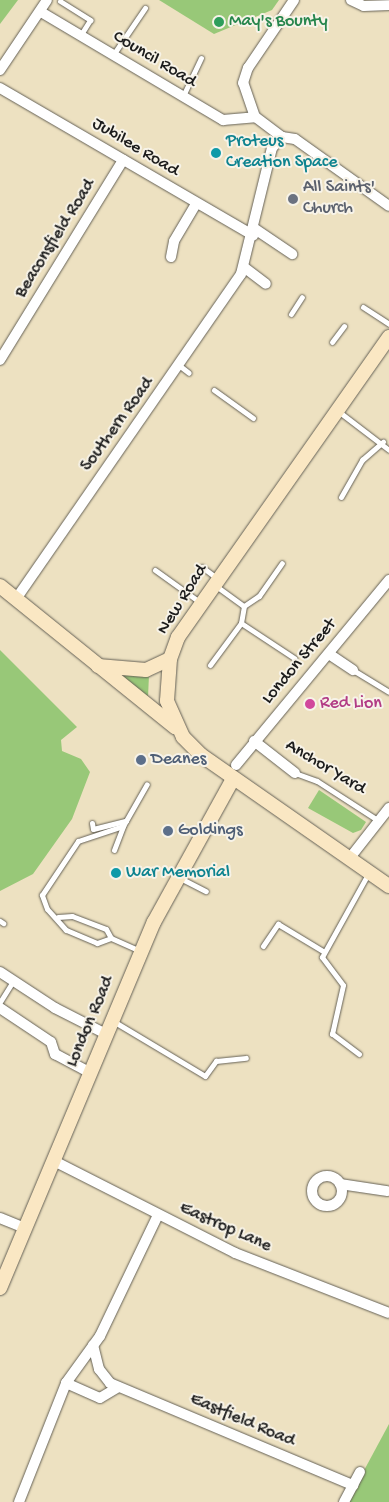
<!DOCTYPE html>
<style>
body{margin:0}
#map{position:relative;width:389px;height:1502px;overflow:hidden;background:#ede1c1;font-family:"Gochi Hand",sans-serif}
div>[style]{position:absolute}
.green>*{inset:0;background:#98c878}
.roads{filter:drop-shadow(0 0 1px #656156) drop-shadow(0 0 1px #656156)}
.lane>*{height:5px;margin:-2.5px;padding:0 2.5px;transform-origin:2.5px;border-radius:2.5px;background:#fff}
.street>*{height:10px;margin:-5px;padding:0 5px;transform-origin:5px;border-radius:5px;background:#fff}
.street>.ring{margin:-5px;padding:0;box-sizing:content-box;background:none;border:10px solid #fff;border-radius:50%}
.secondary>*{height:14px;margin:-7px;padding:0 7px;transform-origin:7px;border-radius:7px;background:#fae7c3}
.dots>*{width:14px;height:14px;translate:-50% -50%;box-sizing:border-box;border:2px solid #f7f3e8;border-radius:50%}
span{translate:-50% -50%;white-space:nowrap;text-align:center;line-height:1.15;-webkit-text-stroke:4px #f7f3e8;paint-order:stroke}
.leisure-label{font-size:18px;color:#27864d}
.left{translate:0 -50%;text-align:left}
.street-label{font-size:18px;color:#1c1c1c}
.culture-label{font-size:18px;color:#0d838f}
.worship-label{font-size:18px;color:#5b616d}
.hotel-label{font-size:18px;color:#b23c85}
.service-label{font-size:18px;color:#4e5e75}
</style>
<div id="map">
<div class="green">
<div style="clip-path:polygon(0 0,18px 0,0 24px)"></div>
<div style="clip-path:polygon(159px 0,279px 0,272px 10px,214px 34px)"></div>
<div style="clip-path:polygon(0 650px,77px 727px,61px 740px,62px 751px,81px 759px,90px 772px,72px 819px,33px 874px,0 891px)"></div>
<div style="clip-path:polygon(113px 672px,149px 675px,148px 697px)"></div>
<div style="clip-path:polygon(319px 790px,366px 822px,361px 830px,353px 833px,308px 808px)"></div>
<div style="clip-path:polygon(389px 1424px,389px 1502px,347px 1502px)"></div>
</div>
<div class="roads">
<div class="lane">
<div style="left:60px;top:1px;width:36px;rotate:32deg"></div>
<div style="left:90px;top:20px;width:19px;rotate:122deg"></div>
<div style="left:113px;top:55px;width:57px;rotate:-55.8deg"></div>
<div style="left:183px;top:96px;width:42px;rotate:-64.7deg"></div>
<div style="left:363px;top:307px;width:31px;rotate:33deg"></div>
<div style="left:291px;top:314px;width:20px;rotate:-57deg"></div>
<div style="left:332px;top:342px;width:20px;rotate:-53deg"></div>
<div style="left:180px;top:366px;width:11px;rotate:38deg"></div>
<div style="left:214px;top:390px;width:48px;rotate:35.7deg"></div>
<div style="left:338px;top:411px;width:64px;rotate:37.4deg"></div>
<div style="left:341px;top:497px;width:43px;rotate:-60.4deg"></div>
<div style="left:362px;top:460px;width:28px;rotate:-41deg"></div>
<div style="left:202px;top:567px;width:20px;rotate:37deg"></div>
<div style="left:155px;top:570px;width:57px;rotate:35.7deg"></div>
<div style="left:216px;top:586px;width:34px;rotate:36deg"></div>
<div style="left:241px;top:623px;width:64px;rotate:33.4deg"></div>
<div style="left:210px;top:665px;width:52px;rotate:-53.6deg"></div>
<div style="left:241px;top:623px;width:17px;rotate:-80deg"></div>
<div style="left:244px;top:606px;width:18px;rotate:-34deg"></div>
<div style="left:259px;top:596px;width:40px;rotate:-55.1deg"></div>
<div style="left:353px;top:670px;width:42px;rotate:31.4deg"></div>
<div style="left:295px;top:773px;width:23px;rotate:20deg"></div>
<div style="left:317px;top:781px;width:74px;rotate:32.8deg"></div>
<div style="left:92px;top:823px;width:6px;rotate:81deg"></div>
<div style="left:93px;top:829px;width:34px;rotate:-14deg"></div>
<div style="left:114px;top:850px;width:26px;rotate:-69deg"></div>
<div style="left:180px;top:878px;width:29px;rotate:27deg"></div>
<div style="left:58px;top:917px;width:14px;rotate:-4deg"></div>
<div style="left:72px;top:916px;width:36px;rotate:21deg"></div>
<div style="left:106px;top:929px;width:10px;rotate:61deg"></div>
<div style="left:111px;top:938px;width:32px;rotate:24deg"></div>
<div style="left:0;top:921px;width:4px;rotate:34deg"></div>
<div style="left:111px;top:938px;width:15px;rotate:160deg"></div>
<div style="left:97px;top:943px;width:34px;rotate:-157deg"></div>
<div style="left:66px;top:930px;width:28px;rotate:-132deg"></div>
<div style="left:47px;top:909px;width:15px;rotate:-110deg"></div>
<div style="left:42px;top:895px;width:65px;rotate:-56.3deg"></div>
<div style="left:78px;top:841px;width:47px;rotate:-18.4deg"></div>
<div style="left:123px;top:826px;width:48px;rotate:-60.3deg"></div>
<div style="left:263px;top:946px;width:27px;rotate:-56deg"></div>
<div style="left:278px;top:924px;width:52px;rotate:31deg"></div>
<div style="left:0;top:1002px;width:25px;rotate:-58deg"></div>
<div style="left:113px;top:1021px;width:107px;rotate:30.9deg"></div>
<div style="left:205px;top:1076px;width:19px;rotate:-54deg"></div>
<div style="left:216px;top:1061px;width:30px;rotate:-6deg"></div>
<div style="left:359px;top:1054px;width:34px;rotate:-143deg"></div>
<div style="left:332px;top:1034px;width:50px;rotate:-77.3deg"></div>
<div style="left:343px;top:985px;width:35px;rotate:-127deg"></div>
<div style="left:322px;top:957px;width:95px;rotate:-61deg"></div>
</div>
<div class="street">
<div style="left:351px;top:0;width:14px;rotate:25deg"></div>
<div style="left:364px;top:6px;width:25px;rotate:-2deg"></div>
<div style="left:41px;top:12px;width:212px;rotate:30.7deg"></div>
<div style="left:223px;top:120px;width:32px;rotate:-5deg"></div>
<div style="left:0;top:70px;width:84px;rotate:-56.1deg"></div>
<div style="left:0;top:88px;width:293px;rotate:30.2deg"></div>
<div style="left:282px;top:137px;width:34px;rotate:-143deg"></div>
<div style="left:255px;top:117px;width:36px;rotate:-109deg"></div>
<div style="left:243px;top:83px;width:16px;rotate:-72deg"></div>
<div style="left:248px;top:68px;width:82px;rotate:-55.9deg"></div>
<div style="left:282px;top:137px;width:13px;rotate:9deg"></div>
<div style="left:295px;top:139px;width:115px;rotate:35.5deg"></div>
<div style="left:255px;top:229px;width:45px;rotate:34deg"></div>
<div style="left:171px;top:257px;width:16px;rotate:-79deg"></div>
<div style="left:174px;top:241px;width:43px;rotate:-59.3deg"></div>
<div style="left:245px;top:268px;width:26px;rotate:37deg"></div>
<div style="left:0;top:360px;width:235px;rotate:-58.4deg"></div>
<div style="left:16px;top:599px;width:395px;rotate:-55.3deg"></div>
<div style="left:241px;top:274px;width:130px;rotate:-76.2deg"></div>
<div style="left:272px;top:148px;width:15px;rotate:-48deg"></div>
<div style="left:329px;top:654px;width:29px;rotate:34deg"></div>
<div style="left:254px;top:741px;width:52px;rotate:38deg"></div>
<div style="left:236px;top:765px;width:240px;rotate:-50.4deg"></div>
<div style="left:349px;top:859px;width:65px;rotate:-51.9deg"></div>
<div style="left:0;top:972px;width:66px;rotate:33.2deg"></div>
<div style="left:55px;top:1008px;width:57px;rotate:27deg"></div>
<div style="left:0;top:1008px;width:61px;rotate:33.7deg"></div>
<div style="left:51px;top:1042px;width:13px;rotate:72deg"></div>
<div style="left:55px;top:1054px;width:40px;rotate:28deg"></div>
<div style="left:54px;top:1161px;width:203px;rotate:26.9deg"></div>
<div style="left:235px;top:1253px;width:165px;rotate:21.3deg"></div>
<div class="ring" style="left:312px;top:1176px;width:20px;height:20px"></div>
<div style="left:340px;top:1184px;width:48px;rotate:8.5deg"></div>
<div style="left:0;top:1218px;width:27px;rotate:22deg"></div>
<div style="left:93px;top:1345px;width:25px;rotate:76deg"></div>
<div style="left:99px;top:1369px;width:18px;rotate:52deg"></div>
<div style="left:110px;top:1383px;width:264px;rotate:22.8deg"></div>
<div style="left:66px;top:1383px;width:37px;rotate:24deg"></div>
<div style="left:100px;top:1398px;width:21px;rotate:-31deg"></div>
<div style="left:19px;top:1502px;width:128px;rotate:-68.4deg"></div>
<div style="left:66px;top:1383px;width:58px;rotate:-54.1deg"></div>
<div style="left:100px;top:1336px;width:134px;rotate:-64.4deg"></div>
<div style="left:344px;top:1502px;width:34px;rotate:-62deg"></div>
</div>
<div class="secondary">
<div style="left:389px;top:337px;width:367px;rotate:125.1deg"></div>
<div style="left:178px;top:637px;width:23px;rotate:110deg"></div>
<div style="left:170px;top:659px;width:42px;rotate:94.1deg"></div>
<div style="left:167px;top:701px;width:39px;rotate:66deg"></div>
<div style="left:183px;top:737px;width:25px;rotate:45deg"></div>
<div style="left:201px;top:755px;width:229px;rotate:34.9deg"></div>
<div style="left:0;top:586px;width:225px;rotate:38.9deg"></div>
<div style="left:98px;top:666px;width:48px;rotate:4.8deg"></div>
<div style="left:146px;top:670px;width:26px;rotate:-25deg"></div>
<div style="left:0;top:1288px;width:397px;rotate:-67.2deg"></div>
<div style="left:154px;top:922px;width:163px;rotate:-61.1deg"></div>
</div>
</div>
<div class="dots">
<div style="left:219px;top:22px;background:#2e9e5b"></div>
<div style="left:216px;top:153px;background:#0f9aa8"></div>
<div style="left:293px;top:199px;background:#6b7280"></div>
<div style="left:310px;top:704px;background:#d1479c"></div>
<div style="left:141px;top:760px;background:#5c6f8a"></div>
<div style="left:168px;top:831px;background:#5c6f8a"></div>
<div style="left:116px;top:873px;background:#0f9aa8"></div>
</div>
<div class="leisure-label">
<span class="left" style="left:229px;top:22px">May's Bounty</span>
</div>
<div class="street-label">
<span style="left:154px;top:60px;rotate:31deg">Council Road</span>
<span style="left:135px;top:148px;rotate:31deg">Jubilee Road</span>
<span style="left:56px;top:239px;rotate:-58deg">Beaconsfield Road</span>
<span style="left:118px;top:425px;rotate:-54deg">Southern Road</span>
<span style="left:183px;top:600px;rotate:-58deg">New Road</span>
<span style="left:300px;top:662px;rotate:-50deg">London Street</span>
<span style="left:325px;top:768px;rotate:31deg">Anchor Yard</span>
<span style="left:91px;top:1022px;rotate:-67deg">London Road</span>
<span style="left:225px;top:1228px;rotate:24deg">Eastrop Lane</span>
<span style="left:242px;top:1421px;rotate:23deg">Eastfield Road</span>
</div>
<div class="culture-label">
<span class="left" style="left:226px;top:153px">Proteus<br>Creation Space</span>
<span class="left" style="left:126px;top:873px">War Memorial</span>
</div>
<div class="worship-label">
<span class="left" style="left:303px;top:199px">All Saints'<br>Church</span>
</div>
<div class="hotel-label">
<span class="left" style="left:320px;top:704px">Red Lion</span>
</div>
<div class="service-label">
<span class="left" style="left:151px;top:760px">Deanes</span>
<span class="left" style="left:178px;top:831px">Goldings</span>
</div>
</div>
